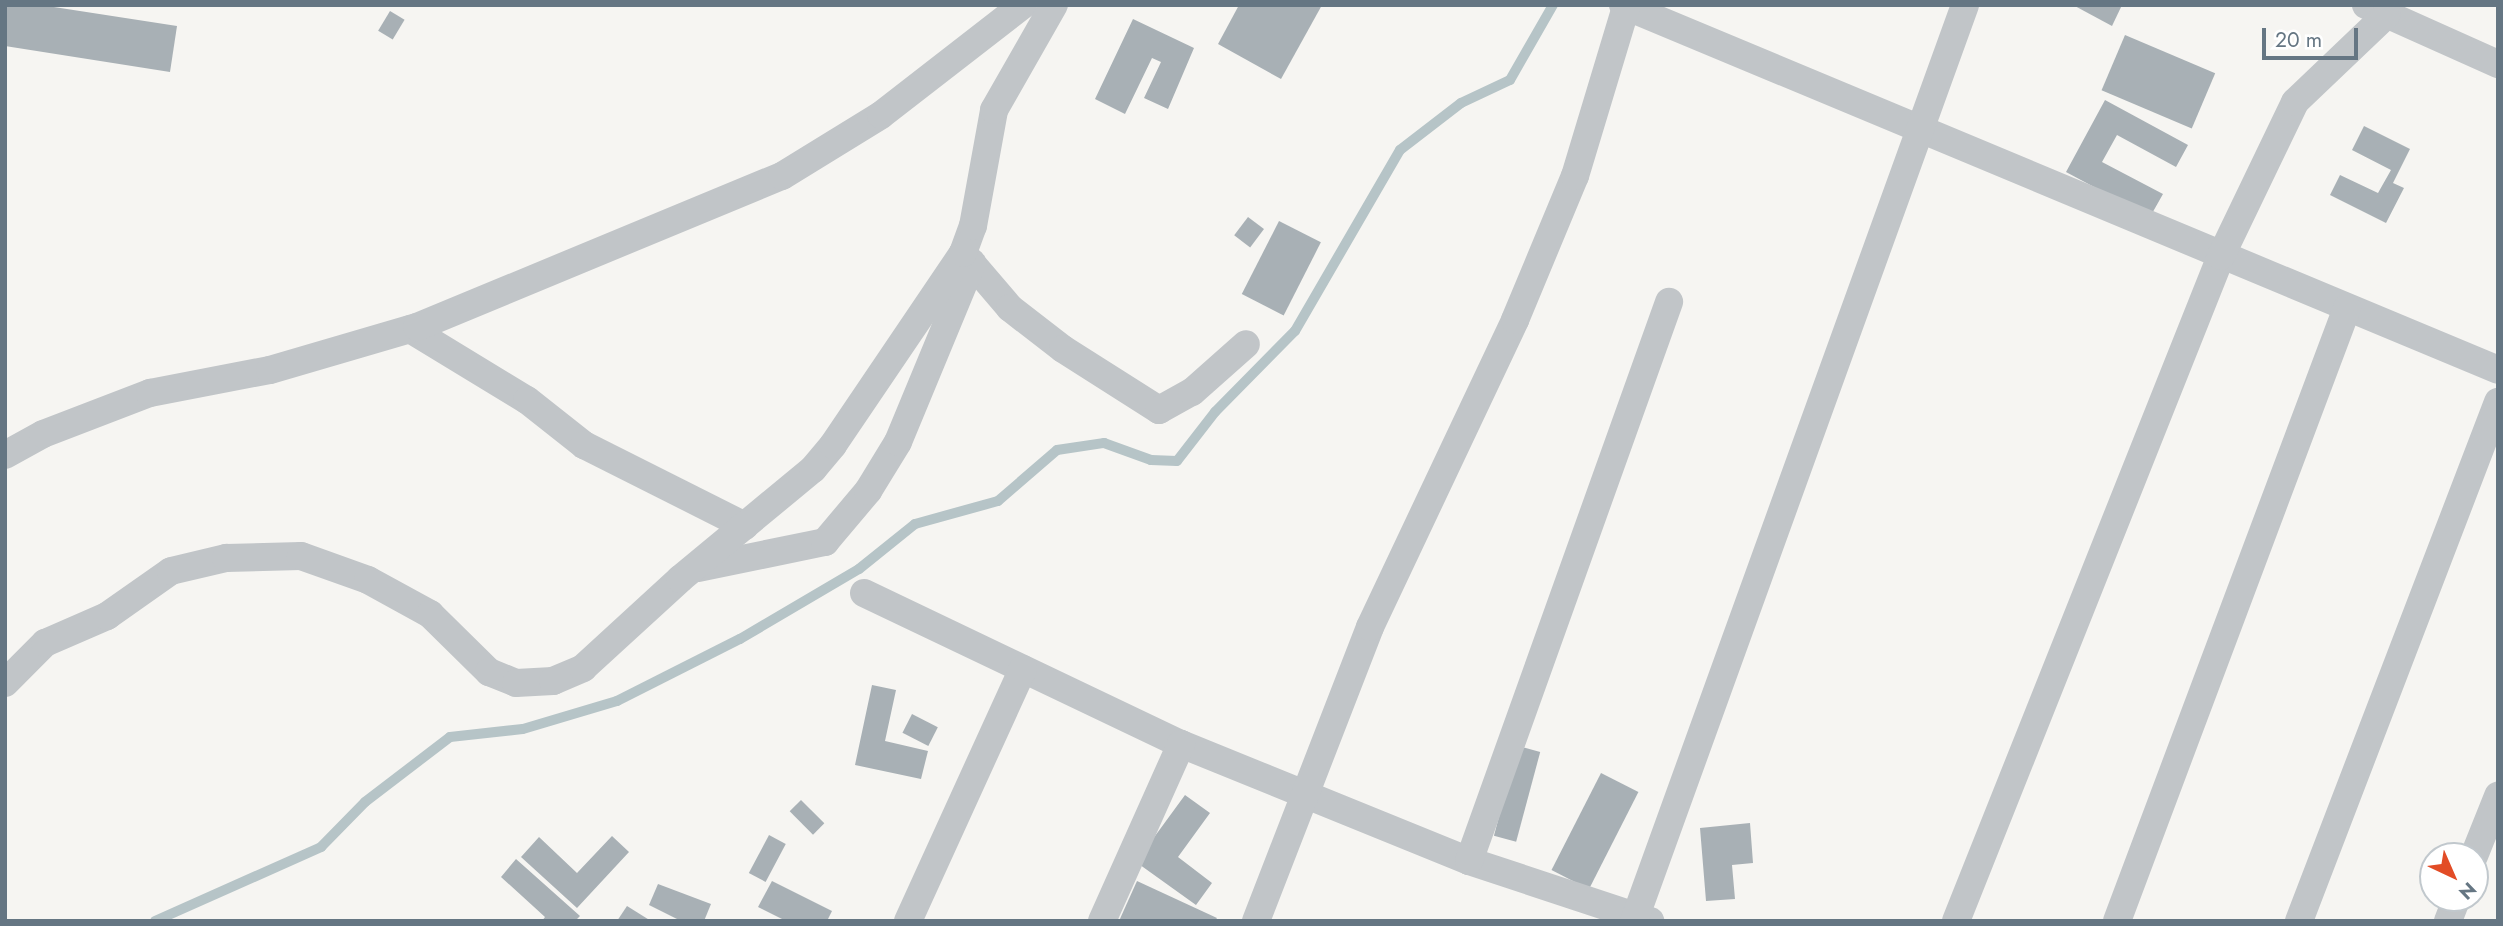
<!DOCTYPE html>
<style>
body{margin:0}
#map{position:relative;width:2503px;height:926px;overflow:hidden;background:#f6f5f2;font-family:Jost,sans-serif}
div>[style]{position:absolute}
.stream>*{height:10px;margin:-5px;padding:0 5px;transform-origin:5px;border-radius:5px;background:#b6c4c7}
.building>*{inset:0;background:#a8b0b5;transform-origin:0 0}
.minor>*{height:28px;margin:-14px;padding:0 14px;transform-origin:14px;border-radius:14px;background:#c1c5c8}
span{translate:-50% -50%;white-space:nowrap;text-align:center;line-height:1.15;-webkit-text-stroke:7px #fff;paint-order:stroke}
.frame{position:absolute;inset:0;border:7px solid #657683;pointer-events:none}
.north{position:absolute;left:2419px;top:842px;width:70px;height:70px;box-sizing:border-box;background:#fff;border:2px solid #c1c8cd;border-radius:50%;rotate:136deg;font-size:19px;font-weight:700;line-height:28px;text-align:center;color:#657683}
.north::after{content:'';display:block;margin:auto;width:24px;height:32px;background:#e24c26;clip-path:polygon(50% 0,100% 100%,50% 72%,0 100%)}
.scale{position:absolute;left:2262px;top:28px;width:96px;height:32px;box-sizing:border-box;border:4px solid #657683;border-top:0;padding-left:9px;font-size:21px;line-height:24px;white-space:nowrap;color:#657683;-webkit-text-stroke:5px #fff;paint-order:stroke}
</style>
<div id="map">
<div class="stream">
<div style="left:155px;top:921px;width:182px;rotate:-24deg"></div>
<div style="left:321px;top:847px;width:63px;rotate:-45.6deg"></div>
<div style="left:365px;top:802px;width:107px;rotate:-37.4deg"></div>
<div style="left:450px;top:737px;width:73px;rotate:-6.3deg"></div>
<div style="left:523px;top:729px;width:98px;rotate:-16.6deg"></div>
<div style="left:617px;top:701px;width:138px;rotate:-26.8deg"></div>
<div style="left:740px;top:639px;width:138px;rotate:-30.5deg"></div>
<div style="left:859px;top:569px;width:72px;rotate:-38.8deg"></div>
<div style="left:915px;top:524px;width:86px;rotate:-15.5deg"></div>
<div style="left:998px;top:501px;width:78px;rotate:-40.8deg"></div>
<div style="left:1057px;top:450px;width:48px;rotate:-8.5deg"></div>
<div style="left:1104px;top:443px;width:50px;rotate:19.9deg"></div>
<div style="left:1151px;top:460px;width:26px;rotate:2deg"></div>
<div style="left:1177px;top:461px;width:62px;rotate:-52.2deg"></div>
<div style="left:1215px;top:412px;width:114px;rotate:-45.4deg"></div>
<div style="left:1295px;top:331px;width:209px;rotate:-59.9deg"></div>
<div style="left:1400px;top:150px;width:77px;rotate:-37.6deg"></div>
<div style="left:1461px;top:103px;width:54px;rotate:-25.1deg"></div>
<div style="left:1510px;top:80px;width:86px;rotate:-60.2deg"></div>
</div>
<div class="building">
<div style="clip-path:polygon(5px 5px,41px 5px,177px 26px,170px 72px,5px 46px)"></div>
<div style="clip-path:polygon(1239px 5px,1322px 5px,1281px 79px,1218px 44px)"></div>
<div style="clip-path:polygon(2073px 5px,2122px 5px,2112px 26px)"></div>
<div style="left:390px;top:11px;width:17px;height:23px;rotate:31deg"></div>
<div style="clip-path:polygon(1133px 19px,1194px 48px,1168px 109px,1144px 98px,1161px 62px,1152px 58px,1125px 114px,1095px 99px)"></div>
<div style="left:2125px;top:35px;width:98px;height:60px;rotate:23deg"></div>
<div style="clip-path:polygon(2105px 100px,2188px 145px,2176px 167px,2117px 135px,2102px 162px,2163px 194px,2150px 217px,2066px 172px)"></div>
<div style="clip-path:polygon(2364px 126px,2410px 149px,2393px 183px,2404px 188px,2386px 223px,2330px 195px,2340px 175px,2378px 193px,2391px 170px,2352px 150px)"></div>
<div style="left:1248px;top:217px;width:20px;height:23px;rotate:37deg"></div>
<div style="left:1279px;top:221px;width:47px;height:82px;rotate:27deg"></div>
<div style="clip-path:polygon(872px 685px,896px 690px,885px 741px,928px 751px,921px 779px,855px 765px)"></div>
<div style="left:912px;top:714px;width:29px;height:21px;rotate:27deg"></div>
<div style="left:1518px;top:746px;width:23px;height:93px;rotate:15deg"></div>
<div style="left:1601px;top:773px;width:42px;height:109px;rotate:27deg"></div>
<div style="clip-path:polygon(1185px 795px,1210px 813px,1178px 857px,1212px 883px,1196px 905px,1136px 862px)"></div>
<div style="left:801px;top:800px;width:33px;height:16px;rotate:45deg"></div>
<div style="clip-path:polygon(1750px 823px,1753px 863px,1732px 865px,1735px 899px,1706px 901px,1700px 828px)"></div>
<div style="left:769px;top:835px;width:19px;height:43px;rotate:28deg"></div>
<div style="clip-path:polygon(612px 836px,629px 852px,577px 908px,521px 857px,539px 837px,577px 873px)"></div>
<div style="clip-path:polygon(516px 859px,580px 916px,575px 921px,542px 921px,545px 917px,501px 877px)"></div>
<div style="clip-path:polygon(772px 881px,832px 911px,827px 921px,786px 921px,758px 907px)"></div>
<div style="clip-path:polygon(1137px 881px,1217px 918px,1215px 921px,1119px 921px)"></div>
<div style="clip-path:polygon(658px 884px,711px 904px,704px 921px,681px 921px,649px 905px)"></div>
<div style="clip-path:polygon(627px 906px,651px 921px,617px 921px)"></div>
</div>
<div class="minor">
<div style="left:1623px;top:5px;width:948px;rotate:22.64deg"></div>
<div style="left:2366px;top:5px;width:145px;rotate:24.1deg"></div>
<div style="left:963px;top:253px;width:72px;rotate:49.5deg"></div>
<div style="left:1010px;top:308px;width:67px;rotate:37.7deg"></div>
<div style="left:1063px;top:349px;width:114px;rotate:32.4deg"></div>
<div style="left:1159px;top:410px;width:38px;rotate:-29deg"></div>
<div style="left:1192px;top:392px;width:72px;rotate:-41.6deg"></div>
<div style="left:410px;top:329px;width:137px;rotate:31.3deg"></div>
<div style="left:527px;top:400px;width:73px;rotate:38.3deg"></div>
<div style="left:584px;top:445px;width:180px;rotate:26.7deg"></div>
<div style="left:5px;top:455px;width:43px;rotate:-28.9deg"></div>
<div style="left:43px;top:434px;width:115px;rotate:-21deg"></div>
<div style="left:150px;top:393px;width:122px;rotate:-10.9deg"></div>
<div style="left:270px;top:370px;width:153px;rotate:-16.3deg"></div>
<div style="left:417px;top:327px;width:395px;rotate:-22.5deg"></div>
<div style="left:782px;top:176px;width:116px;rotate:-31.6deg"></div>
<div style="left:881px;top:115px;width:180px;rotate:-37.8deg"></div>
<div style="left:698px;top:568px;width:130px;rotate:-11.6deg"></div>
<div style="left:825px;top:542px;width:67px;rotate:-49.9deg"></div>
<div style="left:868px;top:491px;width:57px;rotate:-58.5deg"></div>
<div style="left:898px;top:442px;width:194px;rotate:-67.5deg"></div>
<div style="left:864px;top:593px;width:351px;rotate:25.5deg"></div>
<div style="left:1181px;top:744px;width:311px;rotate:22.1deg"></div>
<div style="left:1469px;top:861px;width:191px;rotate:18.3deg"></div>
<div style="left:5px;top:683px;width:57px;rotate:-45deg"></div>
<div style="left:45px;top:643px;width:68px;rotate:-23.5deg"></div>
<div style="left:107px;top:616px;width:78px;rotate:-35.1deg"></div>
<div style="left:171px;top:571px;width:57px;rotate:-13.3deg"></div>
<div style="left:226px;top:558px;width:75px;rotate:-1.5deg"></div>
<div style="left:301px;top:556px;width:71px;rotate:19.7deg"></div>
<div style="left:368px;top:580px;width:71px;rotate:28.7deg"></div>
<div style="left:430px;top:614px;width:83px;rotate:44.5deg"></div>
<div style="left:489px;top:672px;width:29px;rotate:22deg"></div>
<div style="left:516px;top:683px;width:37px;rotate:-3deg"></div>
<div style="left:553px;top:681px;width:33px;rotate:-23deg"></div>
<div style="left:583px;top:668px;width:132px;rotate:-42.5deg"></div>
<div style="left:680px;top:579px;width:173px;rotate:-39.6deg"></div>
<div style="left:813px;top:469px;width:31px;rotate:-50deg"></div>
<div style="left:833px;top:445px;width:232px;rotate:-55.9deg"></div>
<div style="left:963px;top:253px;width:29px;rotate:-70deg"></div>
<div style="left:973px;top:226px;width:118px;rotate:-79.7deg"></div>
<div style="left:994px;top:110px;width:121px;rotate:-60.3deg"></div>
<div style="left:2474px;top:856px;width:65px;rotate:-68.2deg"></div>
<div style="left:1469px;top:861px;width:594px;rotate:-70.31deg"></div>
<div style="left:908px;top:921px;width:277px;rotate:-65.5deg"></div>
<div style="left:1102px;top:921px;width:194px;rotate:-65.9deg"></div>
<div style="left:1256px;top:921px;width:315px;rotate:-68.8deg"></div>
<div style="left:1370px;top:627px;width:340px;rotate:-64.7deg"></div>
<div style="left:1515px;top:320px;width:156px;rotate:-67.4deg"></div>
<div style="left:1575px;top:176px;width:177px;rotate:-73.2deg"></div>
<div style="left:1634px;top:921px;width:974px;rotate:-70.13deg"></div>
<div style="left:1956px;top:921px;width:716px;rotate:-68.27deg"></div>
<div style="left:2221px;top:256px;width:171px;rotate:-64.3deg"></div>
<div style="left:2295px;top:102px;width:127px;rotate:-43.7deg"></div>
<div style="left:2117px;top:921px;width:655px;rotate:-69.43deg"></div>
<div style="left:2299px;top:921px;width:556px;rotate:-69.02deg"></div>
<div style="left:2448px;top:921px;width:25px;rotate:-69deg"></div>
</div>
<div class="frame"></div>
<div class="north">N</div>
<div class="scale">20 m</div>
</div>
